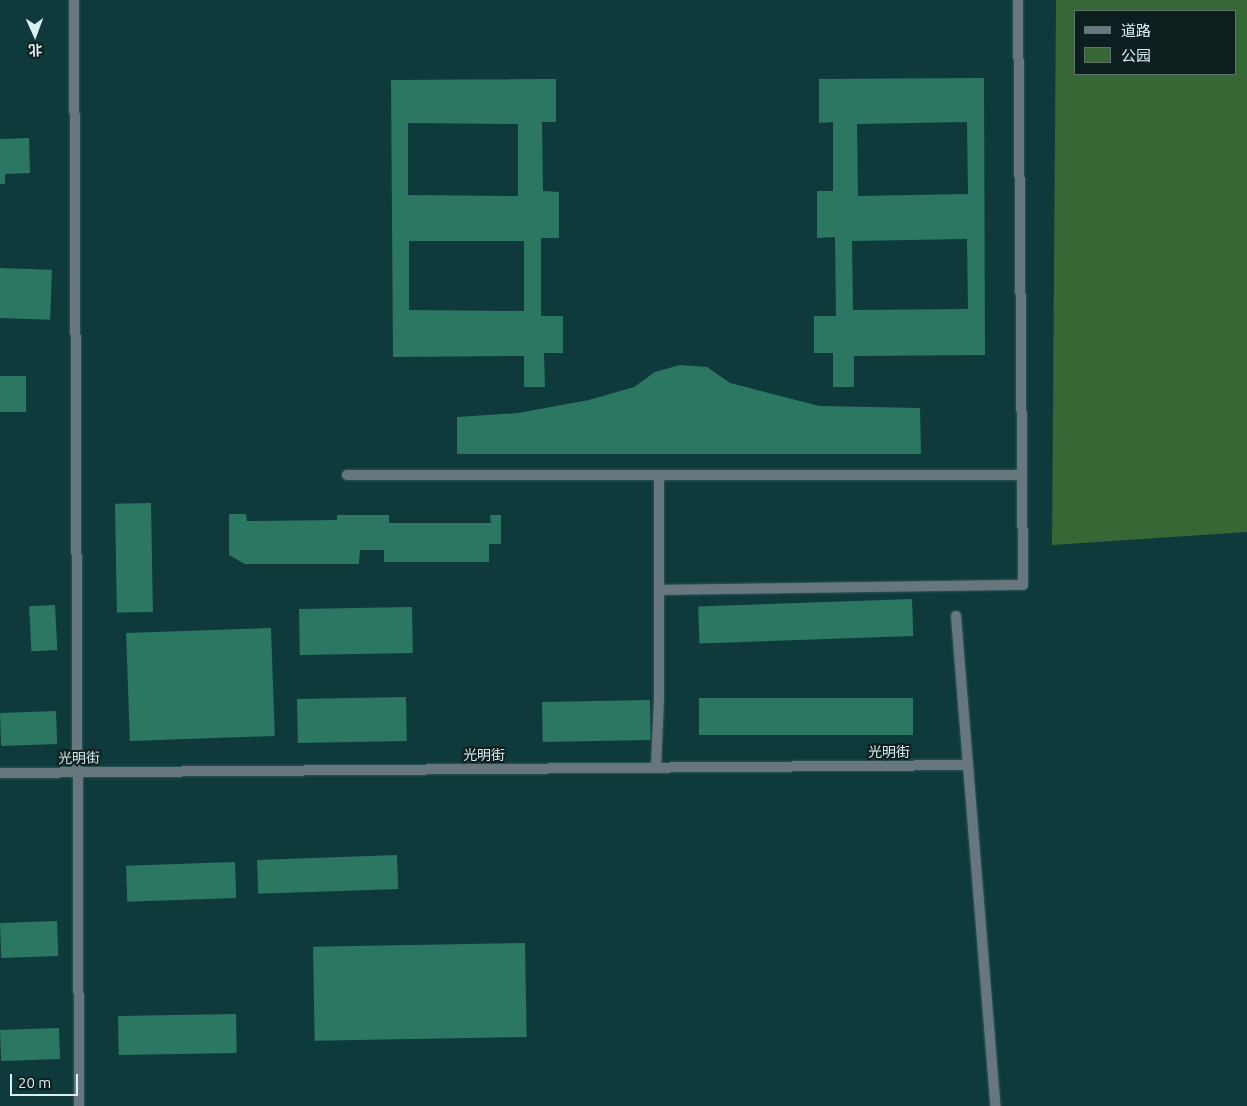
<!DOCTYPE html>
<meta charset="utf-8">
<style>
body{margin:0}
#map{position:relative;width:1247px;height:1106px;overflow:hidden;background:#0f3a3c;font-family:Ubuntu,"Noto Sans SC",sans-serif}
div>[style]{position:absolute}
.green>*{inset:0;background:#376735}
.building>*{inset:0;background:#2c7762;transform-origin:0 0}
.roads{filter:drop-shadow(0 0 1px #2f5759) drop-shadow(0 0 1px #2f5759)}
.lane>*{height:10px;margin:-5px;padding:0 5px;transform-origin:5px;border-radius:5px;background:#68777e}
.street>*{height:10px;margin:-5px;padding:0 5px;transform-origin:5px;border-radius:5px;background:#68777e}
span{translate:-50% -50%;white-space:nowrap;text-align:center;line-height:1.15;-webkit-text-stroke:4px #0d1e1e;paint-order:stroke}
.street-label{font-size:14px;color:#daeff0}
.legend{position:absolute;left:1074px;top:10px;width:162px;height:65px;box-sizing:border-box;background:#0d1e1e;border:1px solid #5f7272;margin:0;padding:6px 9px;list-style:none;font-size:15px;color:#daeff0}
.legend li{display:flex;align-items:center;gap:10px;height:25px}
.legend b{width:25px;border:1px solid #5f7272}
.north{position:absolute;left:10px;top:10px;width:50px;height:50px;-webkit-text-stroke:4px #0d1e1e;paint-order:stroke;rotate:178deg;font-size:14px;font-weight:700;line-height:20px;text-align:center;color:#daeff0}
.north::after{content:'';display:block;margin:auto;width:18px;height:22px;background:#daeff0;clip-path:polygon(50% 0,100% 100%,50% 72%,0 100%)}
.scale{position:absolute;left:10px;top:1074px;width:68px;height:22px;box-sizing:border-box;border:2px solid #daeff0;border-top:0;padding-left:6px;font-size:15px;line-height:18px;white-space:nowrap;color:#daeff0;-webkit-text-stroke:4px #0d1e1e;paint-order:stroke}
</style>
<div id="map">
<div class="green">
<div style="clip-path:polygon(evenodd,1056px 0,1247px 0,1247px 532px,1052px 545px,1056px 0,1076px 11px,1236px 11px,1236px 74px,1076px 74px,1076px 11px)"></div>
</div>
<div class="building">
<div style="clip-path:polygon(evenodd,984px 78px,985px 355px,854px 356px,854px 387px,833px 387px,833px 353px,814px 353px,814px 316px,836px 316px,835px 237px,817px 238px,817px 191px,833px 191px,833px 122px,819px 123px,819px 79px,984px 78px,967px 122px,968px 194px,858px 196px,857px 124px,967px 122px,984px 78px,967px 239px,968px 309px,853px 310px,852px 241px,967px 239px)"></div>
<div style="clip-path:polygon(evenodd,556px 79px,556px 122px,542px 122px,543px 191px,559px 192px,559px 238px,541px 238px,541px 316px,563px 316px,563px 353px,544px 353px,545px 387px,524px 387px,524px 356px,393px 357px,391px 80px,556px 79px,408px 123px,518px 124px,518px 196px,408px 195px,408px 123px,556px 79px,409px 241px,524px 241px,524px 311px,409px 310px,409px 241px)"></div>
<div style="clip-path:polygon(29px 138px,30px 173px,5px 174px,5px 184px,0 184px,0 139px)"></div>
<div style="left:0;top:268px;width:52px;height:50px;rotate:2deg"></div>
<div style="clip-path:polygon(680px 365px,707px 367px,730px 383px,819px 406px,920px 408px,921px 454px,457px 454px,457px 417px,518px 413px,589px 400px,634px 387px,655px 372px)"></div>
<div style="left:0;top:376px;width:26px;height:36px"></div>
<div style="left:151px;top:503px;width:109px;height:36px;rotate:89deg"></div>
<div style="clip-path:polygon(229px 514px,246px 514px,247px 521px,337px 520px,337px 515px,389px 515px,389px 523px,491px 523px,490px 515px,501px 515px,501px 544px,489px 544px,489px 562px,384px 562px,384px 550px,360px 550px,359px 564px,245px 564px,229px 555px)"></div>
<div style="left:912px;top:599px;width:37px;height:214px;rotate:88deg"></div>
<div style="left:55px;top:605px;width:45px;height:26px;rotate:87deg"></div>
<div style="left:412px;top:607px;width:46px;height:113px;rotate:89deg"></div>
<div style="left:271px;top:628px;width:108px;height:145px;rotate:88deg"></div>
<div style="left:406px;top:697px;width:44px;height:109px;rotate:89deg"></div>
<div style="left:913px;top:698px;width:37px;height:214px;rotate:90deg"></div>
<div style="left:650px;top:700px;width:40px;height:108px;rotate:89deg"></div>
<div style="left:56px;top:711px;width:33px;height:56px;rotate:88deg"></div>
<div style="left:397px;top:855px;width:34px;height:140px;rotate:88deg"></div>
<div style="left:235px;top:862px;width:36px;height:109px;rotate:88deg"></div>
<div style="left:57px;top:921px;width:35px;height:57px;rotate:88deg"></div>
<div style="left:525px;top:943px;width:94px;height:212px;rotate:89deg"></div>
<div style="left:236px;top:1014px;width:39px;height:118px;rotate:89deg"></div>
<div style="left:59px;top:1028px;width:31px;height:59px;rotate:88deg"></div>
</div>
<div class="roads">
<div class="lane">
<div style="left:347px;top:475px;width:675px"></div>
<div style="left:659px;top:590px;width:364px;rotate:-0.8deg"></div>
<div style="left:1023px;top:585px;width:585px;rotate:-90.49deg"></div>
<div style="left:656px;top:767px;width:68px;rotate:-87.5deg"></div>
<div style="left:659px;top:699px;width:224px;rotate:-90deg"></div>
</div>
<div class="street">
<div style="left:74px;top:0;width:1106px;rotate:89.74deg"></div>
<div style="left:956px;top:616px;width:492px;rotate:85.4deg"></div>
<div style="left:0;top:773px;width:968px;rotate:-0.47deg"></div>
</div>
</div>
<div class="street-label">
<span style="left:889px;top:752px">光明街</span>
<span style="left:484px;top:755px">光明街</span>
<span style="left:79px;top:758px;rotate:-1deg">光明街</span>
</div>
<ul class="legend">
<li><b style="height:6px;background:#68777e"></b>道路</li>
<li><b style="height:14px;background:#376735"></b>公园</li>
</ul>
<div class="north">北</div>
<div class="scale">20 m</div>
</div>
